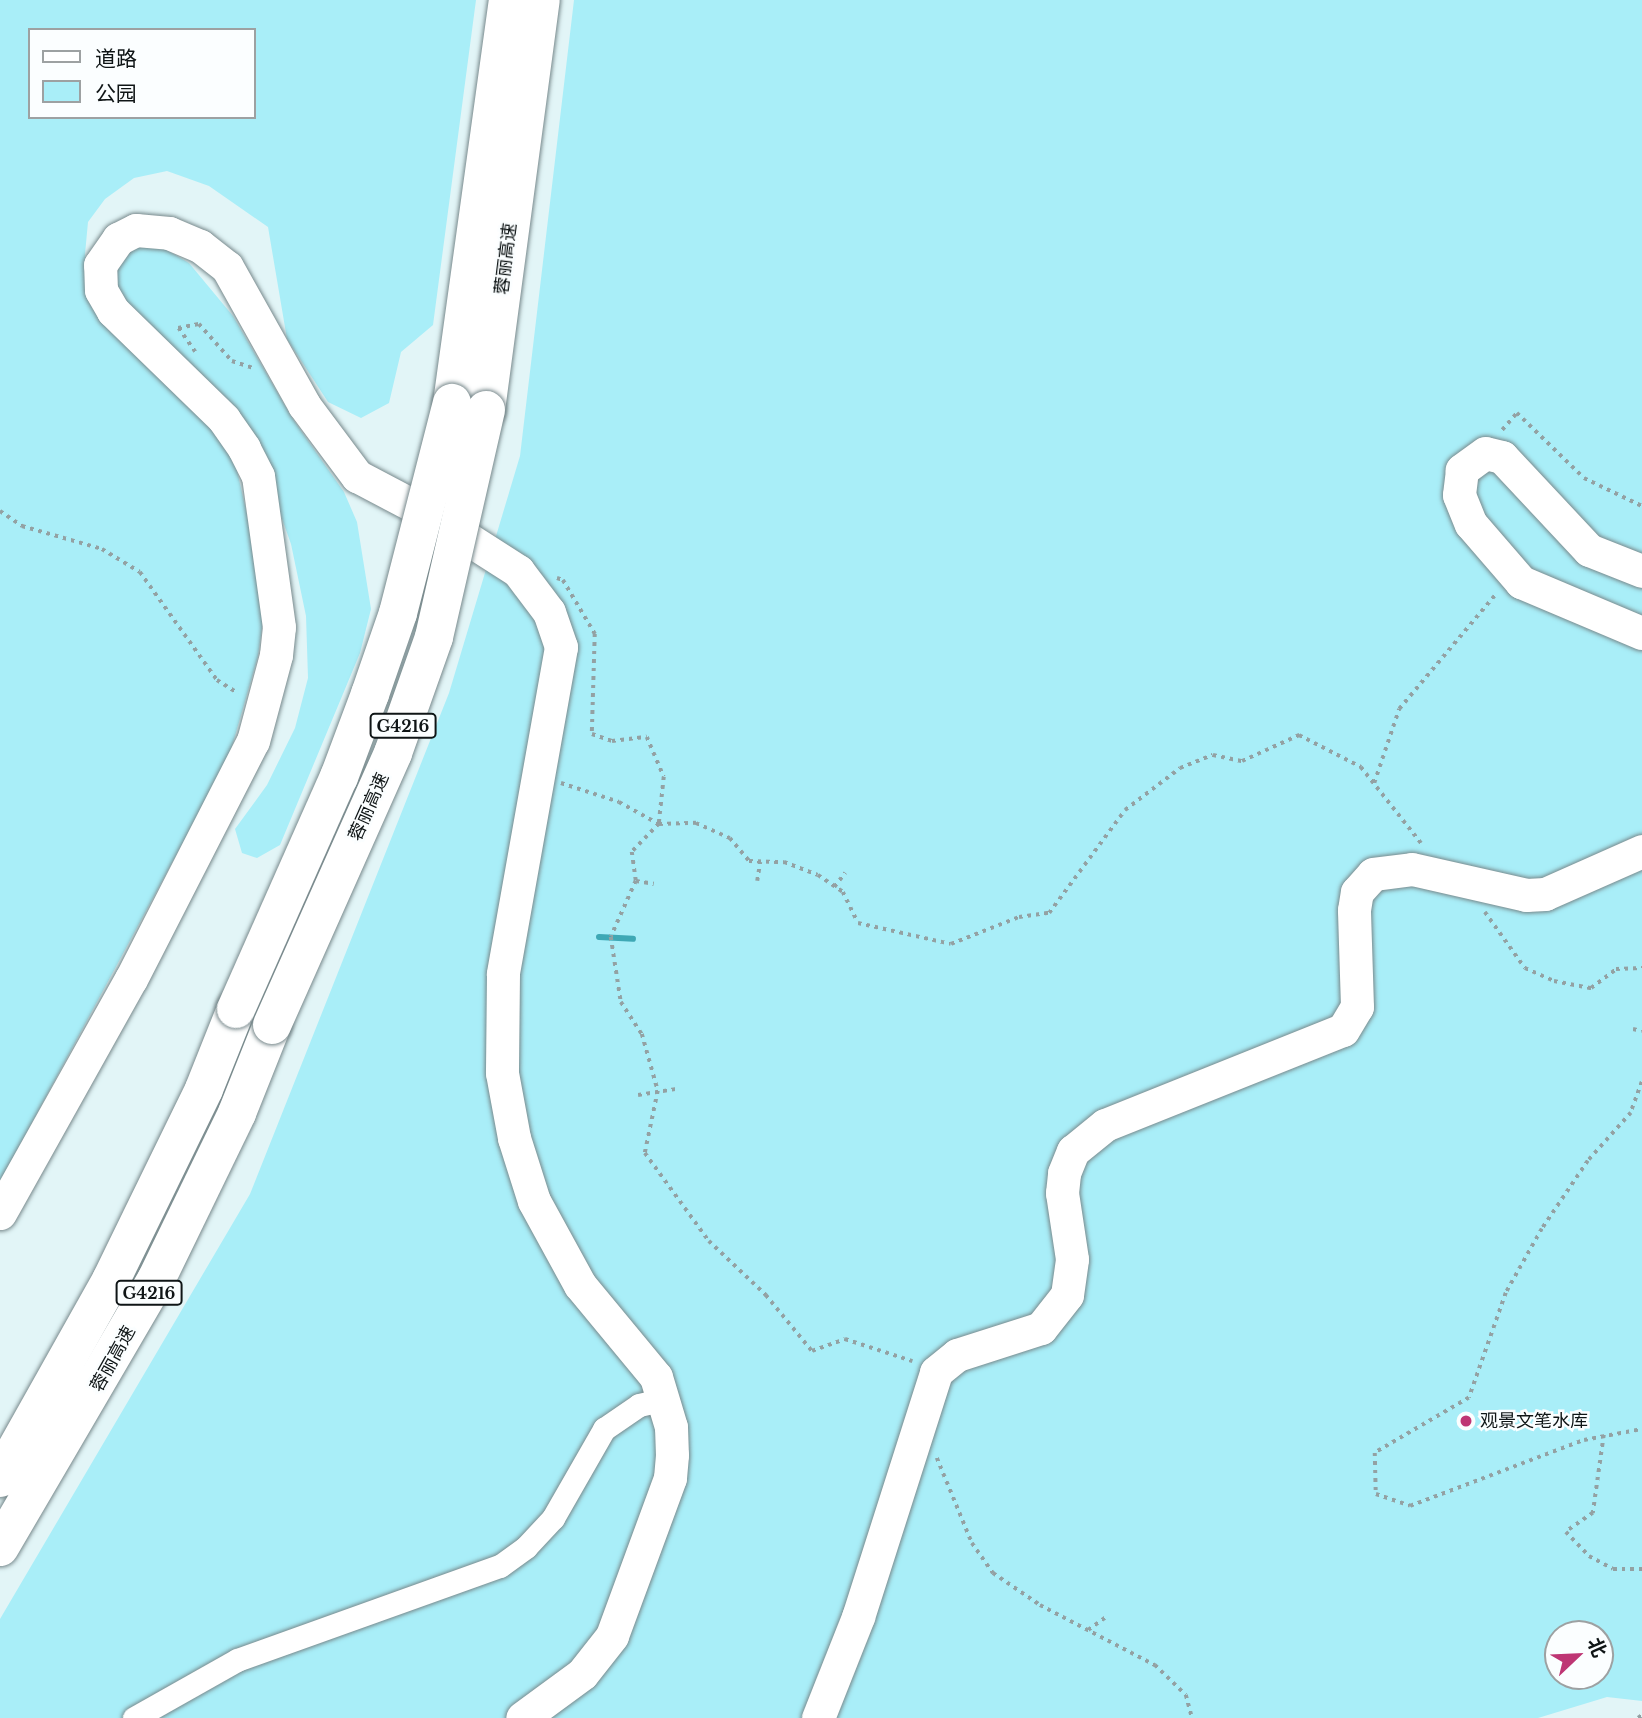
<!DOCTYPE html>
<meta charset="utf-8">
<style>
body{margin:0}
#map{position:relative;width:1642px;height:1718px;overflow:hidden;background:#e2f5f7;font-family:"Libre Baskerville","Noto Sans SC",serif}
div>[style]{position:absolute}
.green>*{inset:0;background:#a9eef8}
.stream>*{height:6px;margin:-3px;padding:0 3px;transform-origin:3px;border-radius:3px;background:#3ea8b5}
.path>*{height:3.5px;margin-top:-1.75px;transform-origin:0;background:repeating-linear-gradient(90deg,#93a1a3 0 3.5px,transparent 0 8.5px)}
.roads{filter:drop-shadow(0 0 2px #78898c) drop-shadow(0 0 2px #78898c)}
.street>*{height:23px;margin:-11.5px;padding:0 11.5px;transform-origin:11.5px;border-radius:11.5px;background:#fff}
.secondary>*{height:33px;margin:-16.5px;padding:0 16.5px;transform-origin:16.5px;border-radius:16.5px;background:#fff}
.highway>*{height:38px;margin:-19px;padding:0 19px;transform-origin:19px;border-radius:19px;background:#fff}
.bridges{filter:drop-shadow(0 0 2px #78898c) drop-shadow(0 0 2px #78898c)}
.highway-bridge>*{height:38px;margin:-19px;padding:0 19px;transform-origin:19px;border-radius:19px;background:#fff}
.dots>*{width:19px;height:19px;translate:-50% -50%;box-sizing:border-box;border:4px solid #fbfeff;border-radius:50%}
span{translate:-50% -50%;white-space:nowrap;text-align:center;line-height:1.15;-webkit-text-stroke:5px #fbfeff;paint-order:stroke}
.shield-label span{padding:2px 5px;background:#fbfeff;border:2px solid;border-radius:5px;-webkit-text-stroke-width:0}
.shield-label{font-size:16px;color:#0f1516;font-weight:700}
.street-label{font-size:18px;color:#0f1516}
.poi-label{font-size:18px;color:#0f1516}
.left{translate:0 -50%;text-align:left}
.legend{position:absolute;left:28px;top:28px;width:228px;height:91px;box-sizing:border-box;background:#fbfeff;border:2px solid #9da1a2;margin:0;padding:9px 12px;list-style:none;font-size:21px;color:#0f1516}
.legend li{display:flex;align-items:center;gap:14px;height:35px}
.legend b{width:35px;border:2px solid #9da1a2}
.north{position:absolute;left:1544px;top:1620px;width:70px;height:70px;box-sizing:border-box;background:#fbfeff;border:2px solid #9da1a2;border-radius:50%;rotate:67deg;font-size:19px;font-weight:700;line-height:28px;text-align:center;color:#0f1516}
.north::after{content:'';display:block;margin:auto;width:24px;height:32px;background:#be3674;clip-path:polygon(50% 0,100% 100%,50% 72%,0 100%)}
</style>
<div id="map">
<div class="green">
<div style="clip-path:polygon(evenodd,0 0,476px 0,433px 325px,401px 352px,389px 403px,361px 418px,328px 402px,287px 339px,268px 227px,209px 186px,167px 171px,134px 178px,105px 199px,88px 222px,85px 254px,90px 296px,212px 427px,236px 466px,266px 599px,258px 656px,229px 757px,0 1182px,0 0,30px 30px,254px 30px,254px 117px,30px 117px,30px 30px)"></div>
<div style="clip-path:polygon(evenodd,574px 0,1642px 0,1642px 1701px,1607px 1697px,1538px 1718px,0 1718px,0 1619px,250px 1194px,449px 693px,520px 456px,574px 0,1558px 1634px,1600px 1634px,1600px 1676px,1558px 1676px,1558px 1634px)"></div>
<div style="clip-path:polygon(131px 244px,165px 249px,189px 263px,233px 316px,292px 418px,344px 492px,357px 522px,371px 609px,360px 653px,280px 845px,257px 858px,242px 853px,235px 829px,267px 785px,295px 728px,308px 678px,306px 616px,291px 544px,264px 468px,116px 293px,114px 270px)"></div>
</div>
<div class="stream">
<div style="left:599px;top:937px;width:34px;rotate:3deg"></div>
</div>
<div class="path">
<div style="left:195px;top:352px;width:29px;rotate:-125deg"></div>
<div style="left:178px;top:328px;width:21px;rotate:-11deg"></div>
<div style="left:199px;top:324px;width:50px;rotate:48.3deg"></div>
<div style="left:232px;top:361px;width:22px;rotate:18deg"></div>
<div style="left:1502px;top:430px;width:23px;rotate:-49deg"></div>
<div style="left:1517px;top:413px;width:93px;rotate:44.1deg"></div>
<div style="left:1584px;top:478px;width:64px;rotate:25.8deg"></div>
<div style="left:0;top:511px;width:27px;rotate:34deg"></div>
<div style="left:22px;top:526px;width:83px;rotate:16deg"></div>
<div style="left:102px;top:549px;width:44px;rotate:31.2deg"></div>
<div style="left:140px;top:572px;width:133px;rotate:54.5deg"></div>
<div style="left:217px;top:680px;width:25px;rotate:32deg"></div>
<div style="left:557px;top:578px;width:6px;rotate:18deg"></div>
<div style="left:563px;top:580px;width:63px;rotate:59.3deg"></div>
<div style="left:595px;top:634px;width:100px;rotate:91.7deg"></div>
<div style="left:592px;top:734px;width:21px;rotate:19deg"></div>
<div style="left:612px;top:741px;width:35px;rotate:-7deg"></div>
<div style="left:647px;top:737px;width:43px;rotate:67deg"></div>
<div style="left:664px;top:777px;width:47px;rotate:96.1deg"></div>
<div style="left:659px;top:824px;width:37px;rotate:-2deg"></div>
<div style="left:696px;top:823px;width:37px;rotate:24deg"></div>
<div style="left:730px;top:838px;width:30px;rotate:50deg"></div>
<div style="left:749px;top:861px;width:35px;rotate:2deg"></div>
<div style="left:784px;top:862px;width:36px;rotate:21deg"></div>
<div style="left:818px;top:875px;width:30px;rotate:34deg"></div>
<div style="left:843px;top:892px;width:34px;rotate:64deg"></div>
<div style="left:858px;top:923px;width:95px;rotate:12.7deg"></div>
<div style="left:951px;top:944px;width:73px;rotate:-21.7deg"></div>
<div style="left:1019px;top:917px;width:30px;rotate:-8deg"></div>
<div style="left:1049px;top:913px;width:128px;rotate:-53.6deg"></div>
<div style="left:1125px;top:810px;width:69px;rotate:-37.4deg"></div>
<div style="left:1180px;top:768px;width:35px;rotate:-22deg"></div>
<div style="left:1213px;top:755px;width:30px;rotate:12deg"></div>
<div style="left:1242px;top:761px;width:63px;rotate:-24.5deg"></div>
<div style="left:1299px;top:735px;width:70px;rotate:27.3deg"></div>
<div style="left:1361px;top:767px;width:97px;rotate:51.7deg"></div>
<div style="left:561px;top:783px;width:61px;rotate:18.1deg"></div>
<div style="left:619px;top:802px;width:46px;rotate:28.8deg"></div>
<div style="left:659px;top:824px;width:39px;rotate:134deg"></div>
<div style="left:632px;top:852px;width:29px;rotate:82deg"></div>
<div style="left:636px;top:881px;width:61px;rotate:114.1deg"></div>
<div style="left:611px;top:937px;width:66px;rotate:81.3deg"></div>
<div style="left:621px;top:1002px;width:38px;rotate:57deg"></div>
<div style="left:642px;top:1034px;width:59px;rotate:74.3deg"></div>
<div style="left:658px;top:1091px;width:63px;rotate:101.8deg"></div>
<div style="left:645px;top:1153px;width:109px;rotate:54deg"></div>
<div style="left:709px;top:1241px;width:79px;rotate:43.5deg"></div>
<div style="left:766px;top:1295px;width:72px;rotate:50.6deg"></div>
<div style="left:812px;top:1351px;width:35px;rotate:-20deg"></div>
<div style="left:845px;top:1339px;width:71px;rotate:18.2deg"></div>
<div style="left:1374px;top:783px;width:78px;rotate:-71.3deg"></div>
<div style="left:1399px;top:709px;width:150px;rotate:-49.9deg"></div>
<div style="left:636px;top:881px;width:18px;rotate:9deg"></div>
<div style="left:757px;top:881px;width:19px;rotate:-81deg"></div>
<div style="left:834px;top:887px;width:18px;rotate:-52deg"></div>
<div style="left:1485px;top:912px;width:69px;rotate:54.5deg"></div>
<div style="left:1525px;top:968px;width:32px;rotate:24deg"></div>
<div style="left:1554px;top:981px;width:38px;rotate:11deg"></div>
<div style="left:1591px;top:988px;width:31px;rotate:-37deg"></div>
<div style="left:1616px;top:969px;width:26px;rotate:-2deg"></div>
<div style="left:1633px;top:1029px;width:9px;rotate:13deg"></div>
<div style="left:1642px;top:1082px;width:33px;rotate:110deg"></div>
<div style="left:1631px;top:1113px;width:64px;rotate:131.9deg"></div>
<div style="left:1588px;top:1161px;width:82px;rotate:124.1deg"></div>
<div style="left:1542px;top:1229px;width:73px;rotate:119.4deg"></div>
<div style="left:1506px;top:1293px;width:111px;rotate:109.4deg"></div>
<div style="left:1469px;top:1398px;width:109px;rotate:149.7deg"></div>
<div style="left:1375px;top:1453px;width:41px;rotate:88.6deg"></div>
<div style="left:1376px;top:1494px;width:36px;rotate:19deg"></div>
<div style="left:1410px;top:1506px;width:186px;rotate:-20.8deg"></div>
<div style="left:1584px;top:1440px;width:59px;rotate:-10.7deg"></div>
<div style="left:638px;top:1095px;width:39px;rotate:-9deg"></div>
<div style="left:1604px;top:1435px;width:79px;rotate:98deg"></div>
<div style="left:1593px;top:1513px;width:33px;rotate:145deg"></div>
<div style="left:1566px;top:1532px;width:33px;rotate:46deg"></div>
<div style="left:1589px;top:1556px;width:27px;rotate:28deg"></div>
<div style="left:1613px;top:1569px;width:29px"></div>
<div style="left:937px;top:1458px;width:92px;rotate:67.6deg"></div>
<div style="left:972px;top:1543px;width:37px;rotate:55deg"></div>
<div style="left:993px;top:1573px;width:57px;rotate:34.2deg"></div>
<div style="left:1040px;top:1605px;width:130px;rotate:27.6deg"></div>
<div style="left:1155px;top:1665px;width:43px;rotate:44.1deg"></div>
<div style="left:1186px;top:1695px;width:24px;rotate:75deg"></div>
<div style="left:1088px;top:1630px;width:24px;rotate:-36deg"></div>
<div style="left:1638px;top:1718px;width:5px;rotate:-37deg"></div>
</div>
<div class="roads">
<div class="street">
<div style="left:134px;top:1718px;width:118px;rotate:-29.4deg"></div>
<div style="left:237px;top:1660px;width:279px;rotate:-19.7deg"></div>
<div style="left:500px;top:1566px;width:32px;rotate:-36deg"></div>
<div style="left:526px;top:1547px;width:40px;rotate:-47deg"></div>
<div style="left:553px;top:1518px;width:103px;rotate:-60.2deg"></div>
<div style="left:604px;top:1429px;width:42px;rotate:-34.4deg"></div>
<div style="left:639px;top:1405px;width:27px;rotate:-13deg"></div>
</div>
<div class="secondary">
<div style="left:1642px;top:571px;width:57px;rotate:-158.4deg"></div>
<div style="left:1589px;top:550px;width:127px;rotate:-133.1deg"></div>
<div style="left:1502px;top:457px;width:17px;rotate:-167deg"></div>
<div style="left:1485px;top:453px;width:29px;rotate:144deg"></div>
<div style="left:1462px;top:470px;width:25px;rotate:97deg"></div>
<div style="left:1459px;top:495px;width:31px;rotate:68deg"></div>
<div style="left:1471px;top:524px;width:77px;rotate:49.2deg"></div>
<div style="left:1521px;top:582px;width:131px;rotate:22.9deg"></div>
<div style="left:0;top:1213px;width:268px;rotate:-60.8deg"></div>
<div style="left:131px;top:979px;width:267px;rotate:-62.9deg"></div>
<div style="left:253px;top:741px;width:89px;rotate:-75deg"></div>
<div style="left:276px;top:655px;width:28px;rotate:-84deg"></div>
<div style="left:279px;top:627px;width:152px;rotate:-97.9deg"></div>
<div style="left:258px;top:476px;width:31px;rotate:-117deg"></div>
<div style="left:244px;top:448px;width:35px;rotate:-125deg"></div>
<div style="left:224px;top:419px;width:155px;rotate:-135.8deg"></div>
<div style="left:113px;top:311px;width:24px;rotate:-120deg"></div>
<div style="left:101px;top:290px;width:25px;rotate:-92deg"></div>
<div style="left:100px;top:265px;width:32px;rotate:-55deg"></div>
<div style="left:118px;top:239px;width:20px;rotate:-27deg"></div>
<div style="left:136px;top:230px;width:33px;rotate:5deg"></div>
<div style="left:169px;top:233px;width:34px;rotate:23deg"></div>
<div style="left:200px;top:246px;width:34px;rotate:38deg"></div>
<div style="left:227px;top:267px;width:158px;rotate:60.8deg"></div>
<div style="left:304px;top:405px;width:89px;rotate:53.3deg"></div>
<div style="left:357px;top:476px;width:81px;rotate:27.8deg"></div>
<div style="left:429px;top:514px;width:106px;rotate:32.6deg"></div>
<div style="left:518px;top:571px;width:51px;rotate:52.9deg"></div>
<div style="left:549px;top:612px;width:37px;rotate:71deg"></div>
<div style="left:561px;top:647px;width:332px;rotate:100.1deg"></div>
<div style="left:503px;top:974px;width:99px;rotate:90.6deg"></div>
<div style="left:502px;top:1073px;width:66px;rotate:79.5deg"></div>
<div style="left:514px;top:1138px;width:66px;rotate:72.4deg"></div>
<div style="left:534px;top:1201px;width:96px;rotate:61.3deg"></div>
<div style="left:580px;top:1285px;width:119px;rotate:50.4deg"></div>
<div style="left:656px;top:1377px;width:52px;rotate:73.3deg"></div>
<div style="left:671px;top:1427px;width:28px;rotate:88deg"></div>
<div style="left:672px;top:1455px;width:23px;rotate:95deg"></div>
<div style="left:670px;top:1478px;width:168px;rotate:110.2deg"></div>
<div style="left:612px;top:1636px;width:48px;rotate:128.3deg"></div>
<div style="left:582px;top:1674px;width:74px;rotate:143.7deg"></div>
<div style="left:818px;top:1718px;width:109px;rotate:-68.4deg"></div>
<div style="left:858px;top:1617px;width:257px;rotate:-72.3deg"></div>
<div style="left:936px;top:1372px;width:27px;rotate:-39deg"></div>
<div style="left:957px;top:1355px;width:88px;rotate:-17.8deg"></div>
<div style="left:1041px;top:1328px;width:42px;rotate:-51.8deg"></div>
<div style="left:1067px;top:1295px;width:36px;rotate:-82deg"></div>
<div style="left:1072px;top:1259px;width:67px;rotate:-98.6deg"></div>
<div style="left:1062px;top:1193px;width:20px;rotate:-84deg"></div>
<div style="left:1064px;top:1173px;width:24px;rotate:-68deg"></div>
<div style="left:1073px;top:1151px;width:41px;rotate:-39.1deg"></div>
<div style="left:1105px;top:1125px;width:256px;rotate:-21.8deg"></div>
<div style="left:1343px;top:1030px;width:27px;rotate:-59deg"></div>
<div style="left:1357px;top:1007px;width:97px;rotate:-91.8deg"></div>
<div style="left:1354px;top:910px;width:18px;rotate:-81deg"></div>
<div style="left:1357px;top:892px;width:24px;rotate:-48deg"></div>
<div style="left:1373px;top:874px;width:39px;rotate:-7deg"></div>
<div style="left:1412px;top:869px;width:117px;rotate:12.8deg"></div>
<div style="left:1526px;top:895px;width:19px;rotate:-3deg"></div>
<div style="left:1545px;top:894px;width:106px;rotate:-23.9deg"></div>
</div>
<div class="highway">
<div style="left:452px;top:403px;width:407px;rotate:-82.1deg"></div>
<div style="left:486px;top:410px;width:414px;rotate:-82.4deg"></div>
<div style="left:0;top:1478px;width:227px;rotate:-60.7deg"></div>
<div style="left:111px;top:1280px;width:212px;rotate:-64deg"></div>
<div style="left:204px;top:1089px;width:86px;rotate:-68.2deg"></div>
<div style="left:0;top:1547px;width:309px;rotate:-59.7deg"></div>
<div style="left:156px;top:1280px;width:186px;rotate:-64.1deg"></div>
<div style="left:237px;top:1113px;width:95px;rotate:-68.3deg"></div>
</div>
</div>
<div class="bridges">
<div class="highway-bridge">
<div style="left:236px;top:1009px;width:254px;rotate:-66.1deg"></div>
<div style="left:339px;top:777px;width:89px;rotate:-69.5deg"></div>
<div style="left:370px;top:694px;width:86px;rotate:-70.9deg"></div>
<div style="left:398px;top:613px;width:217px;rotate:-75.6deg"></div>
<div style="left:272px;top:1025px;width:298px;rotate:-66deg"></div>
<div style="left:393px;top:753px;width:123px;rotate:-70.5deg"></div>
<div style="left:434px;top:637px;width:233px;rotate:-77.1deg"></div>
</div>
</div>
<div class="dots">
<div style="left:1466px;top:1421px;background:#be3674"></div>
</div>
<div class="shield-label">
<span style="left:403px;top:726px">G4216</span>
<span style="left:149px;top:1293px">G4216</span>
</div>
<div class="street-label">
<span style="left:506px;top:259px;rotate:-83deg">蓉丽高速</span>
<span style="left:369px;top:807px;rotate:-66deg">蓉丽高速</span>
<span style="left:113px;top:1359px;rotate:-61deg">蓉丽高速</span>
</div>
<div class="poi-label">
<span class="left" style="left:1480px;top:1421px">观景文笔水库</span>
</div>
<ul class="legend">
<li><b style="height:9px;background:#fff"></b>道路</li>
<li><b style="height:19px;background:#a9eef8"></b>公园</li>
</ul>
<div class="north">北</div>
</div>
